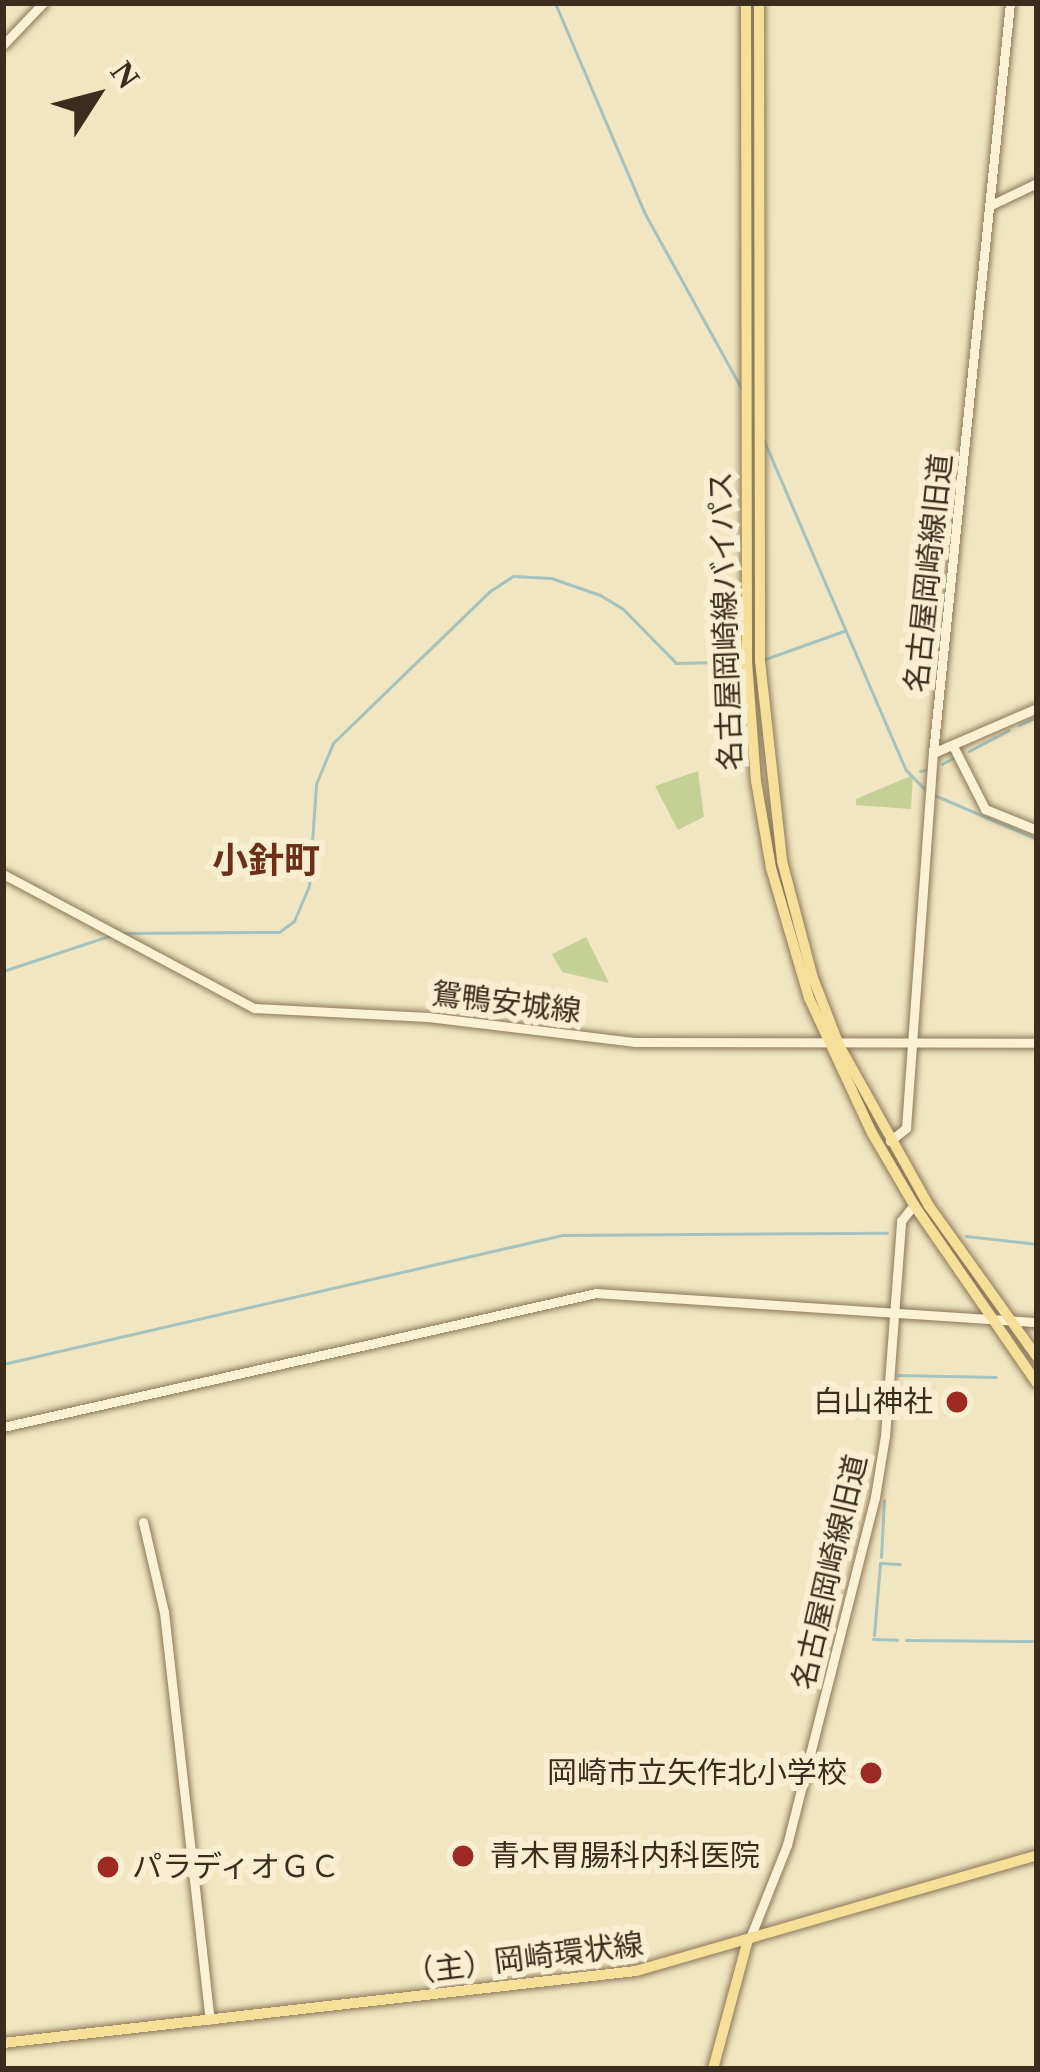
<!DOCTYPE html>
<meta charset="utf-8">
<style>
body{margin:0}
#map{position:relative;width:1040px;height:2072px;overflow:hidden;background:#f1e6c2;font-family:"Times New Roman","Noto Sans JP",serif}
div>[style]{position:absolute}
.green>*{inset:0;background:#c5d095}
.stream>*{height:3px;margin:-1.5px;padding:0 1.5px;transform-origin:1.5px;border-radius:1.5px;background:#a5c3bc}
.roads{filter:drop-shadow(0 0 3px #8c7758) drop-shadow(0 0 3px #8c7758)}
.tertiary>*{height:9px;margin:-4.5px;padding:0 4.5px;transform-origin:4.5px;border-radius:4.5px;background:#fbf2d6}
.secondary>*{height:9px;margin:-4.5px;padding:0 4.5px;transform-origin:4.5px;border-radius:4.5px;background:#fbf2d6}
.primary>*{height:10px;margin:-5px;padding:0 5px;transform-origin:5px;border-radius:5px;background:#f6df98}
.dots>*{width:33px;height:33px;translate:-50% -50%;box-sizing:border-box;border:6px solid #f8efd2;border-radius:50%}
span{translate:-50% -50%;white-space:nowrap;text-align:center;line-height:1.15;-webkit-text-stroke:12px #f8efd2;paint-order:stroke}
.street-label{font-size:30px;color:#3b2d1d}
.poi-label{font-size:30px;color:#3b2d1d}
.right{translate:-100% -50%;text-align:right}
.left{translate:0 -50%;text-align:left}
.quarter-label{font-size:36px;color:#6b2f1a;font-weight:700}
.frame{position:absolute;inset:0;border:6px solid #3b2d1d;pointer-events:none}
.north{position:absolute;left:36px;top:36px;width:120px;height:120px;-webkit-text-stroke:9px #f8efd2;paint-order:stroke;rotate:54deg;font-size:33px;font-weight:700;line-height:48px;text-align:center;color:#3b2d1d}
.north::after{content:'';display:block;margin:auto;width:42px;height:54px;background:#3b2d1d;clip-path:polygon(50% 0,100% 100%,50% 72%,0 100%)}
</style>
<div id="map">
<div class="green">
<div style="clip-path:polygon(698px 771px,704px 817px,678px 830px,655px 786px)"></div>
<div style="clip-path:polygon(913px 775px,911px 809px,856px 805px,856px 799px)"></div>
<div style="clip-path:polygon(586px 937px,609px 983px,562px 972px,552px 954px)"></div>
</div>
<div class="stream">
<div style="left:555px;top:3px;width:227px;rotate:66.9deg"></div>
<div style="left:644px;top:212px;width:201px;rotate:61.1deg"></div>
<div style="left:764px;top:441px;width:358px;rotate:66.7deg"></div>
<div style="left:906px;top:770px;width:28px;rotate:46deg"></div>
<div style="left:1019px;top:725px;width:20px;rotate:-24deg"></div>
<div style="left:969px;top:751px;width:45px;rotate:-27.7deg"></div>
<div style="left:942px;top:764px;width:13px;rotate:-29deg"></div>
<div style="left:920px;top:771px;width:6px;rotate:-9deg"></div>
<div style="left:934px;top:795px;width:112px;rotate:23.1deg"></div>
<div style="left:121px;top:933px;width:158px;rotate:-0.4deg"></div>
<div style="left:279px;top:932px;width:19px;rotate:-36deg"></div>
<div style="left:294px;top:921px;width:39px;rotate:-67deg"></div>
<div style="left:309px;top:885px;width:101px;rotate:-86deg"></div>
<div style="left:316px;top:784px;width:44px;rotate:-67.5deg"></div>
<div style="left:333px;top:743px;width:219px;rotate:-44.1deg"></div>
<div style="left:490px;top:591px;width:27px;rotate:-33deg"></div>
<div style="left:513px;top:576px;width:38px;rotate:3deg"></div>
<div style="left:551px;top:578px;width:52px;rotate:19.1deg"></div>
<div style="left:600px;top:595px;width:26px;rotate:31deg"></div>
<div style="left:622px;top:608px;width:77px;rotate:45.5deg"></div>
<div style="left:676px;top:663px;width:84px;rotate:-1.4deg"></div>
<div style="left:760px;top:661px;width:89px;rotate:-19.7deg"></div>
<div style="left:3px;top:971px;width:115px;rotate:-18.3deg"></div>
<div style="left:966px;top:1236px;width:71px;rotate:6.4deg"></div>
<div style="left:3px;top:1364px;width:574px;rotate:-12.99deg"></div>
<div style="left:562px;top:1235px;width:325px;rotate:-0.4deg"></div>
<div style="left:898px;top:1375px;width:98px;rotate:1.2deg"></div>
<div style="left:881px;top:1557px;width:57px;rotate:-87deg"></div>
<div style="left:874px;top:1635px;width:72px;rotate:-85.2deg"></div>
<div style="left:880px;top:1563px;width:20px;rotate:3deg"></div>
<div style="left:873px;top:1639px;width:24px;rotate:2deg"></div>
<div style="left:906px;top:1640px;width:126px;rotate:0.5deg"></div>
</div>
<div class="roads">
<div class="tertiary">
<div style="left:3px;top:45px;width:58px;rotate:-46.4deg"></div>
<div style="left:991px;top:205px;width:51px;rotate:-25.6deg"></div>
<div style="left:953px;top:746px;width:71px;rotate:63.1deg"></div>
<div style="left:985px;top:809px;width:56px;rotate:22deg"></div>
<div style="left:933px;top:753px;width:113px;rotate:-23.4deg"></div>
<div style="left:890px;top:1141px;width:21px;rotate:-39deg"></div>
<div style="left:906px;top:1128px;width:376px;rotate:-85.9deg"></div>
<div style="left:933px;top:753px;width:754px;rotate:-84.14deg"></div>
<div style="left:3px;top:1427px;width:608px;rotate:-12.73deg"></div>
<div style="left:596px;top:1293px;width:442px;rotate:3.8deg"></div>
<div style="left:143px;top:1522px;width:92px;rotate:76.9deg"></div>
<div style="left:164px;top:1612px;width:410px;rotate:83.6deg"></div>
<div style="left:750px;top:1938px;width:100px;rotate:-68.3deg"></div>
<div style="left:787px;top:1845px;width:359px;rotate:-75.8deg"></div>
<div style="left:875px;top:1497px;width:62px;rotate:-80.7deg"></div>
<div style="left:885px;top:1436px;width:216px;rotate:-85.7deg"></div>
<div style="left:901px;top:1221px;width:21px;rotate:-51deg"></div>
</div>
<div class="secondary">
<div style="left:3px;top:874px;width:285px;rotate:28.1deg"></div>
<div style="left:254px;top:1008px;width:174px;rotate:3deg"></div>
<div style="left:428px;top:1017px;width:209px;rotate:6.9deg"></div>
<div style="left:635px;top:1042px;width:402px;rotate:0.1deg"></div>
</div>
<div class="primary">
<div style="left:746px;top:3px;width:659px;rotate:89.91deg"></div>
<div style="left:747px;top:662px;width:119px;rotate:85.7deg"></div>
<div style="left:756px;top:781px;width:88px;rotate:80.2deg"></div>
<div style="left:771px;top:868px;width:135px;rotate:73.7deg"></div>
<div style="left:809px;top:998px;width:149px;rotate:65deg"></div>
<div style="left:872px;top:1133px;width:83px;rotate:59.7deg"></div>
<div style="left:914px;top:1205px;width:216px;rotate:55.4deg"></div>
<div style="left:759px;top:3px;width:658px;rotate:89.91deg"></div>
<div style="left:760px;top:661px;width:201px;rotate:83.7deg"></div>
<div style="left:782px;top:861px;width:121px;rotate:75.2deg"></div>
<div style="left:813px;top:978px;width:72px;rotate:68.8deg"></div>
<div style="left:839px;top:1045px;width:184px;rotate:60.8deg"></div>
<div style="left:929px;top:1206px;width:186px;rotate:54.4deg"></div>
<div style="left:3px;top:2043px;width:637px;rotate:-6.49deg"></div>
<div style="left:636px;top:1971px;width:417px;rotate:-16.1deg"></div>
<div style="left:713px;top:2069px;width:131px;rotate:-74.9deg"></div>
</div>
</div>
<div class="dots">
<div style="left:957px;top:1402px;background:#9f2a24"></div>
<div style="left:871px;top:1773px;background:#9f2a24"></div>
<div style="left:463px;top:1856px;background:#9f2a24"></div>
<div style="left:108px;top:1867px;background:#9f2a24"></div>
</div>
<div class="street-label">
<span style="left:929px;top:573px;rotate:-84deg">名古屋岡崎線旧道</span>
<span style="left:726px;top:621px;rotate:-92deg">名古屋岡崎線バイパス</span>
<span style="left:506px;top:1003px;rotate:7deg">鴛鴨安城線</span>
<span style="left:830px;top:1572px;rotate:-77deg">名古屋岡崎線旧道</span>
<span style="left:524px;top:1959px;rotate:-7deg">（主）岡崎環状線</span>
</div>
<div class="poi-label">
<span class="right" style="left:933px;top:1402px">白山神社</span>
<span class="right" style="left:847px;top:1773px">岡崎市立矢作北小学校</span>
<span class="left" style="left:490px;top:1856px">青木胃腸科内科医院</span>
<span class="left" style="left:132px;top:1867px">パラディオＧＣ</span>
</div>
<div class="quarter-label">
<span style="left:266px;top:862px">小針町</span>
</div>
<div class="frame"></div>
<div class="north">N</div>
</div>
